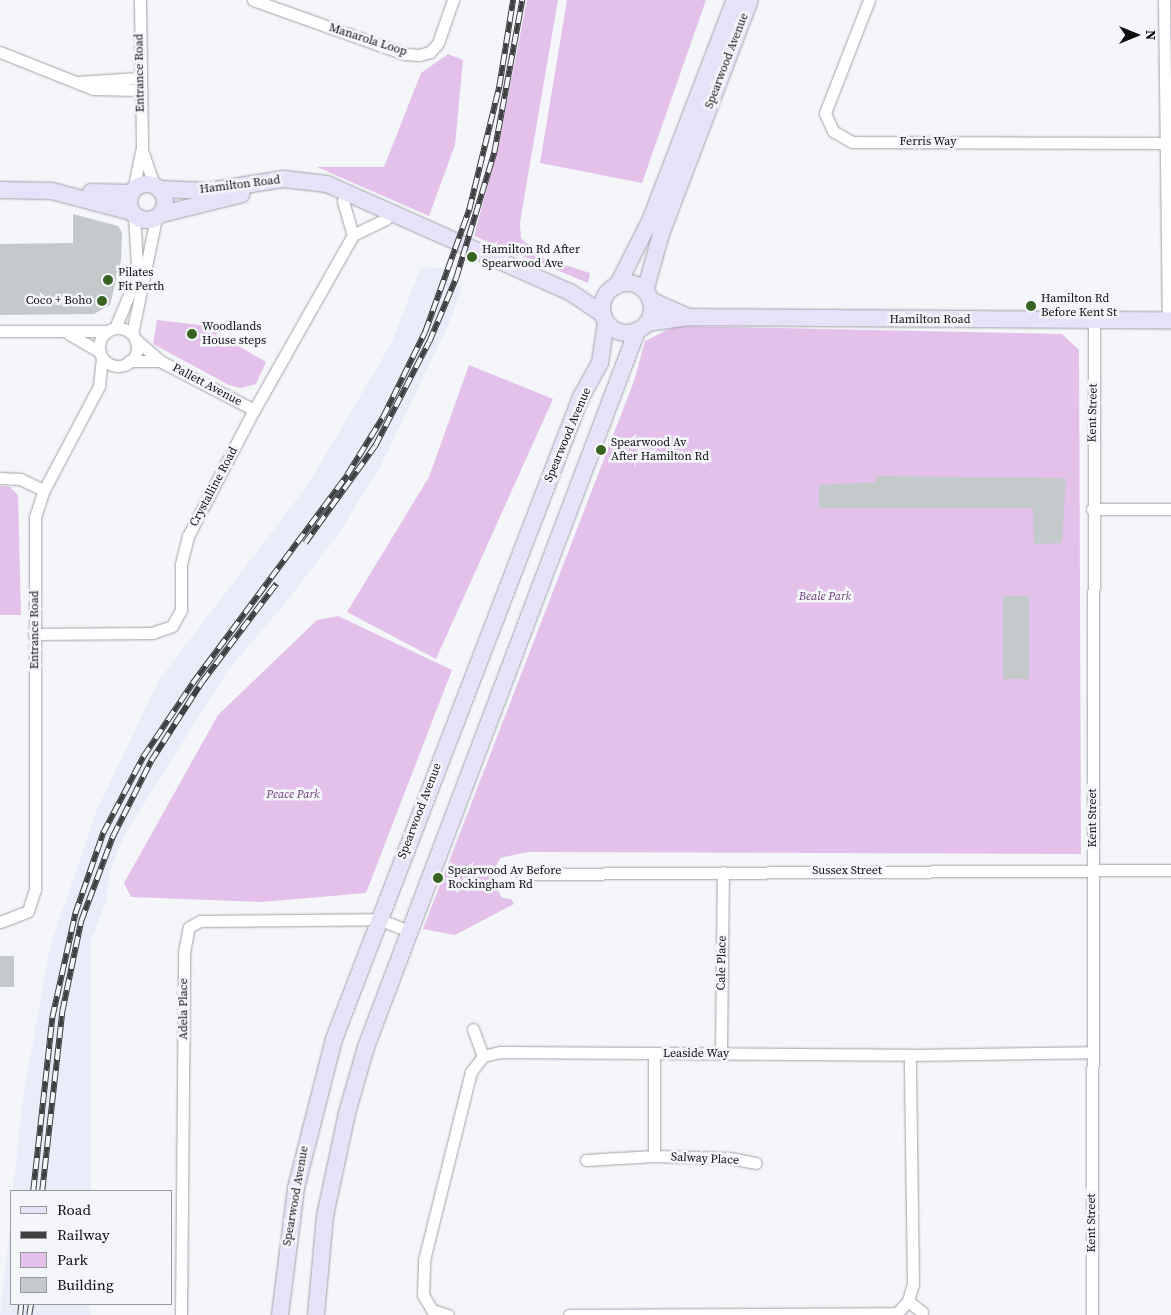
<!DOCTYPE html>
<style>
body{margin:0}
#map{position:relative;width:1171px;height:1315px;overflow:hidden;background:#f4f6fa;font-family:"Source Serif 4",serif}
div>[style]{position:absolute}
.built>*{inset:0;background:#e8edf9}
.green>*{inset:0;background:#e3c1ea}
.building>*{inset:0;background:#c4c9cc;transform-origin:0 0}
.roads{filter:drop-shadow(0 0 1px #a1a3a7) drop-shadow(0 0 1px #a1a3a7)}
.street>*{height:11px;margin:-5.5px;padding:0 5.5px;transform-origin:5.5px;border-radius:5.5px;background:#fff}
.street>.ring{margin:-5.5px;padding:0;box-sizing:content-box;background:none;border:11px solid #fff;border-radius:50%}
.secondary>*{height:16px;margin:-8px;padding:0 8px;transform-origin:8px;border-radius:8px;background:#e7e1f9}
.secondary>.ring{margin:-8px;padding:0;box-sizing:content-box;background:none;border:16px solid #e7e1f9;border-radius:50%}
.rail>*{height:5.5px;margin-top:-2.75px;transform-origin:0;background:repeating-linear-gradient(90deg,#f4f6fa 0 11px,#3e4041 0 22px);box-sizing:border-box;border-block:1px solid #3e4041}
.dots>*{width:14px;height:14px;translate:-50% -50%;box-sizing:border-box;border:2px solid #f4f6fa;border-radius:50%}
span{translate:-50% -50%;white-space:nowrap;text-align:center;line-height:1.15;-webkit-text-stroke:5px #f4f6fa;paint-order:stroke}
.street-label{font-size:12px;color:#0d0e0f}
.poi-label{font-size:12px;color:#0d0e0f}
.left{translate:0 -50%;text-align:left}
.right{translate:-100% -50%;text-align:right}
.park-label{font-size:12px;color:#6d3e77;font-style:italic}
.legend{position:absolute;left:10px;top:1190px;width:162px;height:115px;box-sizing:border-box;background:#f4f6fa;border:1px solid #98999c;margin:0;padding:6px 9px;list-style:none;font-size:15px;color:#0d0e0f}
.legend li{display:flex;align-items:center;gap:10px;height:25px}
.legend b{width:25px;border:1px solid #98999c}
.north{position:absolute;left:1111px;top:10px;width:50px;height:50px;-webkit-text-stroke:4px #f4f6fa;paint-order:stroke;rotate:90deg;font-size:14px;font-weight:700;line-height:20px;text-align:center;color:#0d0e0f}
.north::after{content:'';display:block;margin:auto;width:18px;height:22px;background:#0d0e0f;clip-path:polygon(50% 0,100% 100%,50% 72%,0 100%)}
</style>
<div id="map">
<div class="built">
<div style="clip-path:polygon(421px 267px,443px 268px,462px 288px,449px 324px,381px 465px,339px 533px,284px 605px,228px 670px,125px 834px,110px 870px,106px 901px,91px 940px,91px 1191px,13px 1191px,23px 1097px,50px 947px,96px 812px,159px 680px,307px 486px,391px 344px)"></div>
<div style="clip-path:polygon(11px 1219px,11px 1304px,90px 1304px,90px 1315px,0 1315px)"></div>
</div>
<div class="green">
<div style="clip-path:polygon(527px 0,558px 0,520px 222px,521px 238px,543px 258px,590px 273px,588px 283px,474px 236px,498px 147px)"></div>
<div style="clip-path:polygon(567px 0,706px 0,642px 183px,540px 163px)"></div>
<div style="clip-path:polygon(448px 54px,463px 60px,455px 145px,429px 216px,317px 167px,384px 167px,421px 73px)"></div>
<div style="clip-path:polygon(157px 320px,217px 327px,218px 334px,266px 362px,256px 384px,241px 388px,229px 385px,153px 344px)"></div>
<div style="clip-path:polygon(675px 326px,1062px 334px,1079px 350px,1081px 854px,527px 852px,500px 858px,491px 876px,502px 898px,511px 899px,514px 904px,455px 935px,423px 929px,634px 381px,645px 341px)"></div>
<div style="clip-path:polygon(469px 365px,553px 399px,436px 659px,347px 612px,429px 477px)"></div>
<div style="clip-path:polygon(0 486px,10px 487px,18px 495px,21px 615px,0 615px)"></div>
<div style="clip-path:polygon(338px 616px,452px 670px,366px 893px,262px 902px,131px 897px,124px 883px,218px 715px,317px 620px)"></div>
</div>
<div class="building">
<div style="clip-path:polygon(73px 214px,118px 226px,122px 233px,121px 260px,110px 305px,94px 314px,0 315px,0 244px,73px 243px)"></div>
<div style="clip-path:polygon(876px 476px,1066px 478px,1062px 543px,1034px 544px,1033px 508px,819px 508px,819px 485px,876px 482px)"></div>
<div style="left:1003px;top:596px;width:26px;height:83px"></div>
<div style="left:0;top:956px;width:14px;height:31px"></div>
</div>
<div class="roads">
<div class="street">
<div style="left:253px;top:0;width:161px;rotate:19.6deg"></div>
<div style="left:405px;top:54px;width:14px;rotate:4deg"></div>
<div style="left:419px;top:55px;width:11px;rotate:-15deg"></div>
<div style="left:430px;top:52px;width:12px;rotate:-48deg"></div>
<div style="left:438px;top:43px;width:46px;rotate:-70.8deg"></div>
<div style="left:869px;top:0;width:121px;rotate:111.3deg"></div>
<div style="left:825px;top:113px;width:20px;rotate:66deg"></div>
<div style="left:833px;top:131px;width:22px;rotate:30deg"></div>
<div style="left:852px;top:142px;width:315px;rotate:0.2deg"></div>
<div style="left:1164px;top:0;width:320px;rotate:89.3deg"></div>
<div style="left:0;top:52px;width:100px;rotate:21.7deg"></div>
<div style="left:93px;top:89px;width:46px;rotate:1.2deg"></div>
<div style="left:77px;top:82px;width:62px;rotate:-3.7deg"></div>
<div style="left:143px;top:153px;width:34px;rotate:71deg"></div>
<div style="left:133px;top:191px;width:45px;rotate:-78.4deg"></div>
<div style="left:142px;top:147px;width:147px;rotate:-90.8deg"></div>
<div style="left:343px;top:201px;width:35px;rotate:74deg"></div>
<div style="left:115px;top:328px;width:41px;rotate:-67.2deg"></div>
<div style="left:131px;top:290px;width:27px;rotate:-77deg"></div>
<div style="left:137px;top:264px;width:49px;rotate:-93.5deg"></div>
<div class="ring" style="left:99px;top:328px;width:27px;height:27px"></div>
<div style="left:0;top:331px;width:107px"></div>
<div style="left:69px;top:334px;width:36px;rotate:30deg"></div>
<div style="left:132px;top:334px;width:118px;rotate:-78.3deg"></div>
<div style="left:135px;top:339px;width:33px;rotate:41deg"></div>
<div style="left:160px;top:361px;width:106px;rotate:27.5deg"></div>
<div style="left:129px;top:361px;width:31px"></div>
<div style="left:0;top:478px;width:20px;rotate:3deg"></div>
<div style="left:20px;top:479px;width:26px;rotate:25deg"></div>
<div style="left:1092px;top:509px;width:79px"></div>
<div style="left:34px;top:634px;width:118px;rotate:-0.5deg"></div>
<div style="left:152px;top:633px;width:21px;rotate:-19deg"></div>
<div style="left:172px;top:626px;width:18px;rotate:-61deg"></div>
<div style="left:181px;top:610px;width:46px;rotate:-90deg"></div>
<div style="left:181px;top:564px;width:29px;rotate:-76deg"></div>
<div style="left:188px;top:536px;width:142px;rotate:-62.4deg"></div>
<div style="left:254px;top:410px;width:201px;rotate:-60.5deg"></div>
<div style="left:353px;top:235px;width:37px;rotate:-26deg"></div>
<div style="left:522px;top:874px;width:649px;rotate:-0.35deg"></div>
<div style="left:0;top:922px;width:30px;rotate:-21deg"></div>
<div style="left:28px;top:911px;width:23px;rotate:-72deg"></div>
<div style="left:35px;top:889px;width:372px;rotate:-90deg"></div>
<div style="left:35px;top:517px;width:28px;rotate:-72deg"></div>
<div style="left:44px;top:490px;width:118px;rotate:-62.1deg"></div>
<div style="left:99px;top:386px;width:28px;rotate:-84deg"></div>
<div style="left:473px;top:1029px;width:29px;rotate:70deg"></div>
<div style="left:721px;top:1054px;width:182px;rotate:-89.4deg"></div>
<div style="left:654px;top:1156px;width:102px;rotate:-90deg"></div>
<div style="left:586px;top:1160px;width:68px;rotate:-3.4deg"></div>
<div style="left:654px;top:1156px;width:76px;rotate:1.5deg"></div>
<div style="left:730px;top:1158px;width:26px;rotate:11deg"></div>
<div style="left:908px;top:1301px;width:18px;rotate:38deg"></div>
<div style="left:181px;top:1315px;width:363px;rotate:-89.5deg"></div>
<div style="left:184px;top:952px;width:25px;rotate:-79deg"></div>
<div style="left:189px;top:927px;width:13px;rotate:-29deg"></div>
<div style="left:200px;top:921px;width:178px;rotate:-0.6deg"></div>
<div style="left:378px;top:919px;width:33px;rotate:21deg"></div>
<div style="left:448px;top:1315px;width:17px;rotate:-163deg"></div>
<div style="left:432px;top:1310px;width:17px;rotate:-121deg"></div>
<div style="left:423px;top:1295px;width:35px;rotate:-88deg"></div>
<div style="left:424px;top:1260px;width:194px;rotate:-76deg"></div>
<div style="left:471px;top:1072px;width:20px;rotate:-53deg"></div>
<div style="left:483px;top:1056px;width:18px;rotate:-13deg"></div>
<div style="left:501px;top:1052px;width:409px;rotate:0.4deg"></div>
<div style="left:910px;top:1055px;width:182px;rotate:-0.9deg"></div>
<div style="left:569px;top:1315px;width:328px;rotate:-0.3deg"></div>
<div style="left:897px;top:1313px;width:16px;rotate:-47deg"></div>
<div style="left:908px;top:1301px;width:18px;rotate:-74deg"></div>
<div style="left:913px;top:1284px;width:229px;rotate:-90.8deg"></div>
<div style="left:1092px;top:1315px;width:995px;rotate:-89.88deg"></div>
</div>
<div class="secondary">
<div class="ring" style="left:129px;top:184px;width:20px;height:20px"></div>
<div style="left:159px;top:189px;width:49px;rotate:2.3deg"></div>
<div style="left:208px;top:191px;width:77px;rotate:-9deg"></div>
<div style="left:284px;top:179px;width:43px;rotate:6.6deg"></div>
<div style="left:327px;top:184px;width:266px;rotate:24deg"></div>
<div style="left:570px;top:292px;width:40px;rotate:34deg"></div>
<div style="left:0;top:190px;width:52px;rotate:1.1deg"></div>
<div style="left:52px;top:191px;width:82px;rotate:14.9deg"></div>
<div style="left:91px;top:192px;width:41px;rotate:1.4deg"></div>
<div style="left:162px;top:214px;width:82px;rotate:-14deg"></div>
<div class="ring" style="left:602px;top:283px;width:34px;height:34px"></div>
<div style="left:617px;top:286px;width:73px;rotate:-63.1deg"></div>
<div style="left:650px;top:221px;width:237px;rotate:-69deg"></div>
<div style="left:645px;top:291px;width:59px;rotate:-74.3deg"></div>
<div style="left:661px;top:234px;width:250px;rotate:-69.2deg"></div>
<div style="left:650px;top:300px;width:43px;rotate:23.6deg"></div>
<div style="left:647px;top:323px;width:42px;rotate:-8.1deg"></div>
<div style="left:689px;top:317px;width:482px;rotate:0.4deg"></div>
<div style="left:280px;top:1315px;width:128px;rotate:-82.8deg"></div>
<div style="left:296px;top:1188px;width:154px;rotate:-75.7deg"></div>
<div style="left:334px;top:1039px;width:688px;rotate:-68.96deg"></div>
<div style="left:581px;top:397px;width:39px;rotate:-61deg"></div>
<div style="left:600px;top:363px;width:41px;rotate:-81.7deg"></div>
<div style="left:316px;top:1315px;width:99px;rotate:-84.8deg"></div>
<div style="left:325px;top:1216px;width:105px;rotate:-77.9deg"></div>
<div style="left:347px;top:1113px;width:69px;rotate:-73.9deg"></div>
<div style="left:366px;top:1047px;width:766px;rotate:-69.27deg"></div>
</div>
</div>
<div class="rail">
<div style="left:305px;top:543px;width:120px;rotate:-54.2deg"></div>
<div style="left:375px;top:446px;width:117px;rotate:-62.6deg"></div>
<div style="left:429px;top:342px;width:69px;rotate:-67.1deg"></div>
<div style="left:456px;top:278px;width:131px;rotate:-73.1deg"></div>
<div style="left:494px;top:153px;width:156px;rotate:-79.6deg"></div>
<div style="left:33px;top:1191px;width:174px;rotate:-83.7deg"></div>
<div style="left:52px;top:1018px;width:107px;rotate:-77.5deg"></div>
<div style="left:75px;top:914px;width:86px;rotate:-70.9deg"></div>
<div style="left:103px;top:833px;width:86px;rotate:-62.2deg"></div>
<div style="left:143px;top:757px;width:88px;rotate:-56.1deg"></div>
<div style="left:192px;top:684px;width:260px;rotate:-53.4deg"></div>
<div style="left:347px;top:475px;width:68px;rotate:-58.2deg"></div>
<div style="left:383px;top:417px;width:95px;rotate:-63.7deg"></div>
<div style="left:425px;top:332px;width:130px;rotate:-70.2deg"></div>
<div style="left:469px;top:210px;width:127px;rotate:-76.3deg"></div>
<div style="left:499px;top:87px;width:88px;rotate:-80.9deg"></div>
<div style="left:42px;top:1191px;width:180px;rotate:-83.6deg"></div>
<div style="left:62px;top:1012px;width:93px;rotate:-78.2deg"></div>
<div style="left:81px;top:921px;width:91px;rotate:-69.4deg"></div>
<div style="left:113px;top:836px;width:84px;rotate:-63.1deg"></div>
<div style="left:151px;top:761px;width:94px;rotate:-57.2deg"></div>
<div style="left:202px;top:682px;width:123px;rotate:-52.9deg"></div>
<div style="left:20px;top:1315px;width:11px;rotate:-85deg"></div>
<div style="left:29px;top:1315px;width:11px;rotate:-80deg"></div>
</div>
<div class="dots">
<div style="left:472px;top:257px;background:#386422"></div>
<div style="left:108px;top:280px;background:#386422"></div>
<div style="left:102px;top:301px;background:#386422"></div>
<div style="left:1031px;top:306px;background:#386422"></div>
<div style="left:192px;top:334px;background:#386422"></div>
<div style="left:601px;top:450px;background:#386422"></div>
<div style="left:438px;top:878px;background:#386422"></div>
</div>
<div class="street-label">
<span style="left:368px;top:40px;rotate:18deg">Manarola Loop</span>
<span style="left:727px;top:61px;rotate:-69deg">Spearwood Avenue</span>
<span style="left:140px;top:73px;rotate:-91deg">Entrance Road</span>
<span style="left:928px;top:142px">Ferris Way</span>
<span style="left:240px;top:185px;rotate:-7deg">Hamilton Road</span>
<span style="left:930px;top:320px">Hamilton Road</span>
<span style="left:207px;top:385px;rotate:28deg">Pallett Avenue</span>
<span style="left:1093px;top:413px;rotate:-89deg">Kent Street</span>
<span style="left:568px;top:435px;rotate:-67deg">Spearwood Avenue</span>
<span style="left:214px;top:487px;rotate:-62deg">Crystalline Road</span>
<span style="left:35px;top:630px;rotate:-90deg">Entrance Road</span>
<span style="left:420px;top:811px;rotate:-69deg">Spearwood Avenue</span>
<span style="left:1093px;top:818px;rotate:-90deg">Kent Street</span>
<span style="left:847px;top:871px">Sussex Street</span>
<span style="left:722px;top:963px;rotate:-89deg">Cale Place</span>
<span style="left:184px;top:1009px;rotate:-90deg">Adela Place</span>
<span style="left:696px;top:1054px">Leaside Way</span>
<span style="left:705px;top:1159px;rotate:3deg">Salway Place</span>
<span style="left:296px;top:1196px;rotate:-80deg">Spearwood Avenue</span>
<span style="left:1092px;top:1223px;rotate:-90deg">Kent Street</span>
</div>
<div class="poi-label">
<span class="left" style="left:482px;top:257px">Hamilton Rd After<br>Spearwood Ave</span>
<span class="left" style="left:118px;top:280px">Pilates<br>Fit Perth</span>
<span class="left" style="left:1041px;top:306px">Hamilton Rd<br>Before Kent St</span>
<span class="right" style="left:92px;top:301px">Coco + Boho</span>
<span class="left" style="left:202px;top:334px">Woodlands<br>House steps</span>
<span class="left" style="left:611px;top:450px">Spearwood Av<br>After Hamilton Rd</span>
<span class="left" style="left:448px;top:878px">Spearwood Av Before<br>Rockingham Rd</span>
</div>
<div class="park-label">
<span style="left:825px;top:597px">Beale Park</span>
<span style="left:293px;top:795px">Peace Park</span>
</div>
<ul class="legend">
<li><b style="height:6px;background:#e7e1f9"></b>Road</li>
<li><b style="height:6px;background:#3e4041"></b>Railway</li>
<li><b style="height:14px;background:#e3c1ea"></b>Park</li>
<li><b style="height:14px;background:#c4c9cc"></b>Building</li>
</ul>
<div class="north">N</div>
</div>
